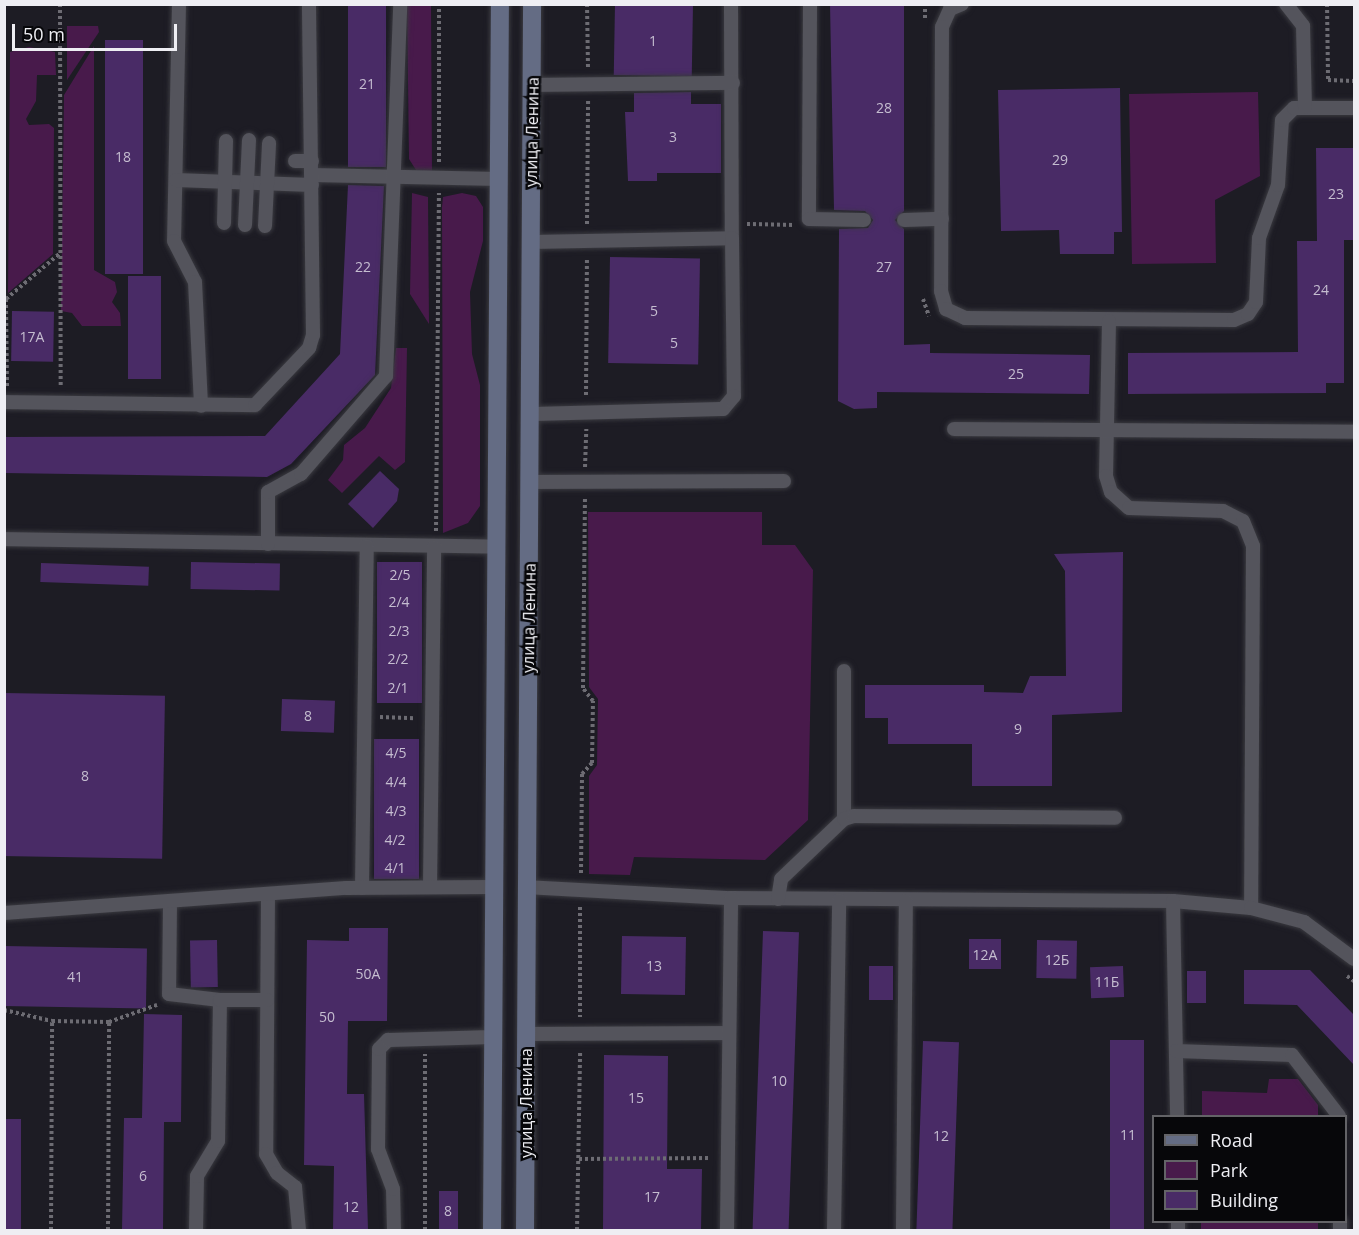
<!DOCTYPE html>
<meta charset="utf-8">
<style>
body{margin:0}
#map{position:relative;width:1359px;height:1235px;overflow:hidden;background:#1d1c24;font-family:"Open Sans",sans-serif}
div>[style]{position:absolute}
.green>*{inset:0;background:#481a4b;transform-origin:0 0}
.building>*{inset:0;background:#492b66;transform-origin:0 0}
.path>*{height:4px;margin-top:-2px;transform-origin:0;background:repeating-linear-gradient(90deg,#6d6c73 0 3px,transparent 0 6px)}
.roads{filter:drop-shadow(0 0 2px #3a3a40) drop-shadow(0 0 2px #3a3a40)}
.service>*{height:14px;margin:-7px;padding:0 7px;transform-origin:7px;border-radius:7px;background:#54545c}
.secondary>*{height:18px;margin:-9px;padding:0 9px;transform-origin:9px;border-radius:9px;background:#646c84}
span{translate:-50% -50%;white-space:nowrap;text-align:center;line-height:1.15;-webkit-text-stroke:5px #07070a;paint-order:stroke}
.number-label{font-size:14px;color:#c5bdd0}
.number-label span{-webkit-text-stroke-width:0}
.street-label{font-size:16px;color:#eeeef3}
.frame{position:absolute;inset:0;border:6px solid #eeeef3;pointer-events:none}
.legend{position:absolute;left:1152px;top:1115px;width:195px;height:108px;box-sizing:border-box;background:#07070a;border:2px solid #636367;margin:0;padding:8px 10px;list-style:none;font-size:18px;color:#eeeef3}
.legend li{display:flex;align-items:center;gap:12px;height:30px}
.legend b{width:30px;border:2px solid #636367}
.scale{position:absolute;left:12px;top:24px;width:165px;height:27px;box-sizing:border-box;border:3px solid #eeeef3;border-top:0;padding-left:8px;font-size:18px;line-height:21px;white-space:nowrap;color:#eeeef3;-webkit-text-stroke:4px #07070a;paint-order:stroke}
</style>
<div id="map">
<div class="green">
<div style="clip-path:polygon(407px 5px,431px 5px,432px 172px,416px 170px,409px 159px)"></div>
<div style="clip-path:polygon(67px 26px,98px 26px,99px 32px,67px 80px)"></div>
<div style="clip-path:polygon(94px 46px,94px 270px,115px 282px,117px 292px,112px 302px,120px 313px,121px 326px,82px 326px,72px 313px,61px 311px,64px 95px)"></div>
<div style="clip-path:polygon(29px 47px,55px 52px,56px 75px,37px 75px,36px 101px,26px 119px,29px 125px,49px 124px,54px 128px,53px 254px,8px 293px,10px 52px)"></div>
<div style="clip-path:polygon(1258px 92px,1260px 176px,1215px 200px,1216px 263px,1132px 264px,1129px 94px)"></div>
<div style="clip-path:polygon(412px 193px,428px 197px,429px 324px,410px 294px)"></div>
<div style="clip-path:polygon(462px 193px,476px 196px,483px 207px,483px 241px,470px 292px,472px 354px,480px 385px,480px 506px,468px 523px,443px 533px,442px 207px,443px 197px)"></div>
<div style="clip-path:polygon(396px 348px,407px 348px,405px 462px,395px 470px,379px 456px,342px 493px,328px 480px,343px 460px,344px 445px,365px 428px,391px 388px)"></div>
<div style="clip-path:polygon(588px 512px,762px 512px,762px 545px,795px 545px,813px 570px,808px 820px,765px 860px,634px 857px,630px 875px,589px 874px,589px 776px,597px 765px,598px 699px,589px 687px)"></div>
<div style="clip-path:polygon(1269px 1079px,1298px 1079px,1318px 1105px,1318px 1116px,1202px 1116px,1202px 1091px,1267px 1093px)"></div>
<div style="left:1201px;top:1222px;width:117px;height:8px"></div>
</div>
<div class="building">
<div style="left:348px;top:4px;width:38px;height:163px"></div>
<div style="left:615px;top:4px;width:78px;height:71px;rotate:1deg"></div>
<div style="clip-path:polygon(830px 4px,904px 4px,904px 211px,895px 220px,904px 229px,904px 345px,930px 344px,930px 353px,1090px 355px,1089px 394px,877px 392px,877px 408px,854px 409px,838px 401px,839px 229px,868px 228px,873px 220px,865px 211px,834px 210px)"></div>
<div style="left:105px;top:40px;width:38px;height:234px"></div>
<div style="clip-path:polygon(1120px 88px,1122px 232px,1114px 232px,1114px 254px,1060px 254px,1059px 230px,1001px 231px,998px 90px)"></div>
<div style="clip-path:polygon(691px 92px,691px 104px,721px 104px,721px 173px,657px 173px,657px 181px,628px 181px,625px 112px,634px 112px,634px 93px)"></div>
<div style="clip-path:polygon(1316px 148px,1354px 148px,1354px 240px,1344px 240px,1344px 383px,1326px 383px,1326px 393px,1128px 394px,1128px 353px,1298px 352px,1297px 241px,1317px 241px)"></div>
<div style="clip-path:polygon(348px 185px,384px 186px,375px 375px,291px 464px,267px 477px,4px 473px,4px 437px,265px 436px,340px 354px)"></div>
<div style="left:610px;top:257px;width:90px;height:106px;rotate:1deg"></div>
<div style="left:128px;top:276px;width:33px;height:103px"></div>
<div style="left:12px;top:311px;width:42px;height:50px;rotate:1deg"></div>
<div style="clip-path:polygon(380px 471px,399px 489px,397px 501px,373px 528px,348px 504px)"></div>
<div style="clip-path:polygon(1123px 552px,1122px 712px,1052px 715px,1052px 786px,972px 786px,972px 744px,888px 744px,888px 718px,865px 718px,865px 685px,984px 685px,984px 692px,1023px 693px,1030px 676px,1066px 676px,1065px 571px,1054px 554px)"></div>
<div style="left:191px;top:562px;width:89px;height:27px;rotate:1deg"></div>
<div style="left:377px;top:562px;width:45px;height:141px"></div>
<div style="left:41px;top:563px;width:108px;height:19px;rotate:2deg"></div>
<div style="left:4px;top:693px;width:161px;height:163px;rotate:1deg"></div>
<div style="left:282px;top:699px;width:53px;height:32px;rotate:2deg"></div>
<div style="left:374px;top:739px;width:45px;height:140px"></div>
<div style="clip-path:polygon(349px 928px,388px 928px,387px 1021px,348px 1021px,347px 1094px,364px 1094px,368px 1230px,333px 1230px,334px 1166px,304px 1165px,307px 940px,349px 941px)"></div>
<div style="left:763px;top:931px;width:36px;height:299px;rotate:2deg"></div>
<div style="left:622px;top:936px;width:64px;height:58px;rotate:1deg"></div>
<div style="left:1001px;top:939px;width:30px;height:32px;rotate:90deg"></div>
<div style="left:217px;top:940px;width:47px;height:27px;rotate:89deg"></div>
<div style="left:1037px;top:940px;width:40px;height:38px;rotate:1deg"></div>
<div style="left:4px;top:946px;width:143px;height:60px;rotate:1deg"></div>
<div style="left:869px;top:966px;width:24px;height:34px"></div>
<div style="left:1123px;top:966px;width:31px;height:33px;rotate:88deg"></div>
<div style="clip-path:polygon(1244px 970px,1310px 970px,1354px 1015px,1354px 1065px,1297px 1005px,1244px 1004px)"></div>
<div style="left:1187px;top:971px;width:19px;height:32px"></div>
<div style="clip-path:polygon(144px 1014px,182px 1015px,181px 1122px,164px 1122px,163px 1230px,122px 1230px,124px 1118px,142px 1118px)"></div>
<div style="left:1110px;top:1040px;width:34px;height:190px"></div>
<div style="left:923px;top:1041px;width:36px;height:189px;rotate:2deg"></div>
<div style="clip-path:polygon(604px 1055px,668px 1056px,667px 1169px,702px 1169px,701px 1230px,603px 1230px)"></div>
<div style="left:4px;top:1119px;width:17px;height:111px"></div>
<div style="left:439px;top:1191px;width:19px;height:39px"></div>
</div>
<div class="path">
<div style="left:60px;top:4px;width:384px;rotate:89.9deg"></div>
<div style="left:587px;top:4px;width:64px;rotate:89.1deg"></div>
<div style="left:1327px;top:4px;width:76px;rotate:89.2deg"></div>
<div style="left:1328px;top:80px;width:26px;rotate:2deg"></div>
<div style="left:925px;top:18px;width:14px;rotate:-90deg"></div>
<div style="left:439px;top:162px;width:158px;rotate:-90deg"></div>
<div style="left:587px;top:224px;width:125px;rotate:-89.5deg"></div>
<div style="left:747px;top:224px;width:47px;rotate:1.2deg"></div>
<div style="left:923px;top:299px;width:18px;rotate:71deg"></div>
<div style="left:7px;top:386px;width:87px;rotate:-90.7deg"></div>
<div style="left:6px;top:299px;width:70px;rotate:-40.3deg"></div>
<div style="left:586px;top:395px;width:137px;rotate:-89.6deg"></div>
<div style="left:585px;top:467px;width:38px;rotate:-88deg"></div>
<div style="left:436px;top:531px;width:338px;rotate:-89.5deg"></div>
<div style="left:380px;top:717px;width:35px;rotate:2deg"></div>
<div style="left:581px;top:873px;width:99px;rotate:-89.4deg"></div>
<div style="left:582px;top:774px;width:15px;rotate:-48deg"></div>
<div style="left:592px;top:763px;width:62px;rotate:-89.1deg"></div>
<div style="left:593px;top:701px;width:16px;rotate:-128deg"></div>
<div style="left:583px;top:688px;width:190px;rotate:-89.4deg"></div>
<div style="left:580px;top:907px;width:110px;rotate:90deg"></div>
<div style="left:1347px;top:976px;width:9px;rotate:36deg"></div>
<div style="left:4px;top:1010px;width:49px;rotate:12.9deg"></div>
<div style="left:52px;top:1021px;width:57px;rotate:1deg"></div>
<div style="left:109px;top:1022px;width:51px;rotate:-19.5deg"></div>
<div style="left:579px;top:1159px;width:132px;rotate:-0.4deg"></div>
<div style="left:51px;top:1230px;width:209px;rotate:-89.7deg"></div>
<div style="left:108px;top:1230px;width:208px;rotate:-89.7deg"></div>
<div style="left:425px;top:1230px;width:176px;rotate:-90deg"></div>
<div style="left:577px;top:1230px;width:179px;rotate:-89deg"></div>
</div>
<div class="roads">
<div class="service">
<div style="left:179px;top:4px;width:237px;rotate:91.2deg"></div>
<div style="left:174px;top:241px;width:46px;rotate:62.9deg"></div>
<div style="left:195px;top:282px;width:124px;rotate:87.2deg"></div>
<div style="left:731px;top:4px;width:234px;rotate:89.8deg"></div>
<div style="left:810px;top:4px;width:215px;rotate:90.3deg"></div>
<div style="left:809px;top:219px;width:55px;rotate:1deg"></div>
<div style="left:962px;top:4px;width:13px;rotate:157deg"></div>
<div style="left:950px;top:9px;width:20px;rotate:114deg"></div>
<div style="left:942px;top:27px;width:264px;rotate:90.2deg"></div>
<div style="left:941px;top:291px;width:19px;rotate:74deg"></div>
<div style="left:946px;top:309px;width:21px;rotate:25deg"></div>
<div style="left:965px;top:318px;width:269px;rotate:0.4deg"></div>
<div style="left:1234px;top:320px;width:15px;rotate:-23deg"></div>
<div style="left:1248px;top:314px;width:14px;rotate:-56deg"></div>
<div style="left:1256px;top:302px;width:64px;rotate:-87.3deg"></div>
<div style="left:1259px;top:238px;width:56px;rotate:-70.3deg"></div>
<div style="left:1278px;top:185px;width:65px;rotate:-86.5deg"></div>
<div style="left:1282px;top:120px;width:17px;rotate:-45deg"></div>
<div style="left:1294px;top:108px;width:60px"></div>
<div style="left:1286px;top:4px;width:28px;rotate:52deg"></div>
<div style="left:1303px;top:26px;width:81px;rotate:88.6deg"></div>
<div style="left:533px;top:85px;width:200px;rotate:-0.6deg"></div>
<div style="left:295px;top:161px;width:17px"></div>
<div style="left:312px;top:175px;width:187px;rotate:1.2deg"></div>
<div style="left:176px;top:180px;width:136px;rotate:2.1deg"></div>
<div style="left:904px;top:220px;width:38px;rotate:-2deg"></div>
<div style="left:224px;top:223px;width:82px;rotate:-88.6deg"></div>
<div style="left:245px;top:225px;width:85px;rotate:-87.3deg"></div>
<div style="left:265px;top:226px;width:83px;rotate:-87.2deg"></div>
<div style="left:531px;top:242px;width:201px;rotate:-1.1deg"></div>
<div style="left:732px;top:238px;width:158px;rotate:89.3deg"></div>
<div style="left:734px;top:396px;width:17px;rotate:130deg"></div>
<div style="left:723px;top:409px;width:192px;rotate:178.5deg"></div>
<div style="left:1109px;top:321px;width:155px;rotate:91.1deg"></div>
<div style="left:1106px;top:476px;width:17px;rotate:73deg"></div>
<div style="left:1111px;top:492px;width:24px;rotate:42deg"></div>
<div style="left:1129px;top:508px;width:94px;rotate:1.8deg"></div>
<div style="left:1223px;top:511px;width:22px;rotate:27deg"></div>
<div style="left:1243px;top:521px;width:27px;rotate:68deg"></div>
<div style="left:1253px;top:546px;width:362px;rotate:90.3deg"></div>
<div style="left:4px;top:402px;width:251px;rotate:0.7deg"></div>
<div style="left:255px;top:405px;width:79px;rotate:-46.5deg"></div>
<div style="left:309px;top:348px;width:14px;rotate:-73deg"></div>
<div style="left:313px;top:335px;width:331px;rotate:-90.7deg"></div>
<div style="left:954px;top:429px;width:400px;rotate:0.4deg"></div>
<div style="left:530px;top:482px;width:254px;rotate:-0.2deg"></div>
<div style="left:4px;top:539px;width:493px;rotate:0.9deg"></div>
<div style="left:268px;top:544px;width:52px;rotate:-90deg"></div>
<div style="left:268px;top:492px;width:38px;rotate:-29deg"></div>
<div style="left:301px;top:474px;width:130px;rotate:-49.1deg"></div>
<div style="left:386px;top:376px;width:372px;rotate:-87.8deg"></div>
<div style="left:844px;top:819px;width:148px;rotate:-90deg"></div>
<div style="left:430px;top:887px;width:340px;rotate:-89.3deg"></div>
<div style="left:525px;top:887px;width:206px;rotate:3.1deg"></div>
<div style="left:731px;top:898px;width:442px;rotate:0.4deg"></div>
<div style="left:1173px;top:901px;width:78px;rotate:5.1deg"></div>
<div style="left:1251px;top:908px;width:55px;rotate:14.8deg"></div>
<div style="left:1304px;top:922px;width:62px;rotate:36.5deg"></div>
<div style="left:362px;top:888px;width:342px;rotate:-89.2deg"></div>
<div style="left:268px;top:895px;width:259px;rotate:90.4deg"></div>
<div style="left:266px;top:1154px;width:22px;rotate:60deg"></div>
<div style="left:277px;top:1173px;width:23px;rotate:38deg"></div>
<div style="left:295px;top:1187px;width:43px;rotate:84.7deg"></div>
<div style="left:778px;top:899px;width:20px;rotate:-81deg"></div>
<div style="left:781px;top:879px;width:87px;rotate:-43.6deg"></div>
<div style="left:844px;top:819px;width:10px;rotate:-17deg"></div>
<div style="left:854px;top:816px;width:261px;rotate:0.4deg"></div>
<div style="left:1173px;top:901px;width:215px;rotate:88.9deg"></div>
<div style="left:170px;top:903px;width:91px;rotate:90.6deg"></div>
<div style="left:169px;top:994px;width:51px;rotate:6.7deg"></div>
<div style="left:4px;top:913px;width:343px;rotate:-4.2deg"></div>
<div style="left:346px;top:888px;width:146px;rotate:-0.4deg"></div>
<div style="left:526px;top:1034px;width:203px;rotate:-0.3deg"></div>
<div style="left:1176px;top:1051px;width:116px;rotate:2deg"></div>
<div style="left:1292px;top:1055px;width:77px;rotate:52.4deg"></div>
<div style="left:1178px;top:1222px;width:8px;rotate:90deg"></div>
<div style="left:1340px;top:1222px;width:8px;rotate:90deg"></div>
<div style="left:196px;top:1230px;width:54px;rotate:-88.9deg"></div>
<div style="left:197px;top:1176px;width:41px;rotate:-59deg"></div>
<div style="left:218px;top:1141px;width:141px;rotate:-89.2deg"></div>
<div style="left:220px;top:1000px;width:47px"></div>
<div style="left:394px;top:1230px;width:41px;rotate:-91.4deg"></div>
<div style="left:393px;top:1189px;width:43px;rotate:-110.6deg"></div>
<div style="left:378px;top:1149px;width:100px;rotate:-89.4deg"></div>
<div style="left:379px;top:1049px;width:13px;rotate:-45deg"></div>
<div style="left:388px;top:1040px;width:106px;rotate:-1.6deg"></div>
<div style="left:727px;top:1230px;width:332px;rotate:-89.3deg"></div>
<div style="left:834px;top:1230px;width:330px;rotate:-89.1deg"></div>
<div style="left:903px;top:1230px;width:329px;rotate:-89.5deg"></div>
</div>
<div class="secondary">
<div style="left:492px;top:1230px;width:1226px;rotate:-89.63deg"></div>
<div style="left:525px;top:1230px;width:1226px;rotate:-89.67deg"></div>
</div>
</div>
<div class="number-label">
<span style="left:653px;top:41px">1</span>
<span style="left:367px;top:84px">21</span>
<span style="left:884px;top:108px">28</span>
<span style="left:673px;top:137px">3</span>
<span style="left:123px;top:157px">18</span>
<span style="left:1060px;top:160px">29</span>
<span style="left:1336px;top:194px">23</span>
<span style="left:363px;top:267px">22</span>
<span style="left:884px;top:267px">27</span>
<span style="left:1321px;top:290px">24</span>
<span style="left:654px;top:311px">5</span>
<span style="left:32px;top:337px">17А</span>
<span style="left:674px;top:343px">5</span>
<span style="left:1016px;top:374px">25</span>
<span style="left:400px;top:575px">2/5</span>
<span style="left:399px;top:602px">2/4</span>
<span style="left:399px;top:631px">2/3</span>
<span style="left:398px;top:659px">2/2</span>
<span style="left:398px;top:688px">2/1</span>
<span style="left:308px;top:716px">8</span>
<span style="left:1018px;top:729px">9</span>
<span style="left:396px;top:753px">4/5</span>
<span style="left:85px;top:776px">8</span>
<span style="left:396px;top:782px">4/4</span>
<span style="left:396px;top:811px">4/3</span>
<span style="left:395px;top:840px">4/2</span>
<span style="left:395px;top:868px">4/1</span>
<span style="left:985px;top:955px">12А</span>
<span style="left:1057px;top:960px">12Б</span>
<span style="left:654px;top:966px">13</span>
<span style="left:368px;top:974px">50А</span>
<span style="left:75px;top:977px">41</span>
<span style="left:1107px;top:982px">11Б</span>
<span style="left:327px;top:1017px">50</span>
<span style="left:779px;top:1081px">10</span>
<span style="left:636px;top:1098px">15</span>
<span style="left:1128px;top:1135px">11</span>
<span style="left:941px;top:1136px">12</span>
<span style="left:143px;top:1176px">6</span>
<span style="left:652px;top:1197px">17</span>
<span style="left:351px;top:1207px">12</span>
<span style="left:448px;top:1211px">8</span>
</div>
<div class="street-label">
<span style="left:532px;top:132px;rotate:-89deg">улица Ленина</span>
<span style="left:529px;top:618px;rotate:-89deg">улица Ленина</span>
<span style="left:526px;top:1103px;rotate:-90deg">улица Ленина</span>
</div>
<div class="frame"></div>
<ul class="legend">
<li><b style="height:8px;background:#646c84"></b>Road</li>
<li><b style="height:16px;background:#481a4b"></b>Park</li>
<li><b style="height:16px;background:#492b66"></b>Building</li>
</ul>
<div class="scale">50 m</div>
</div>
